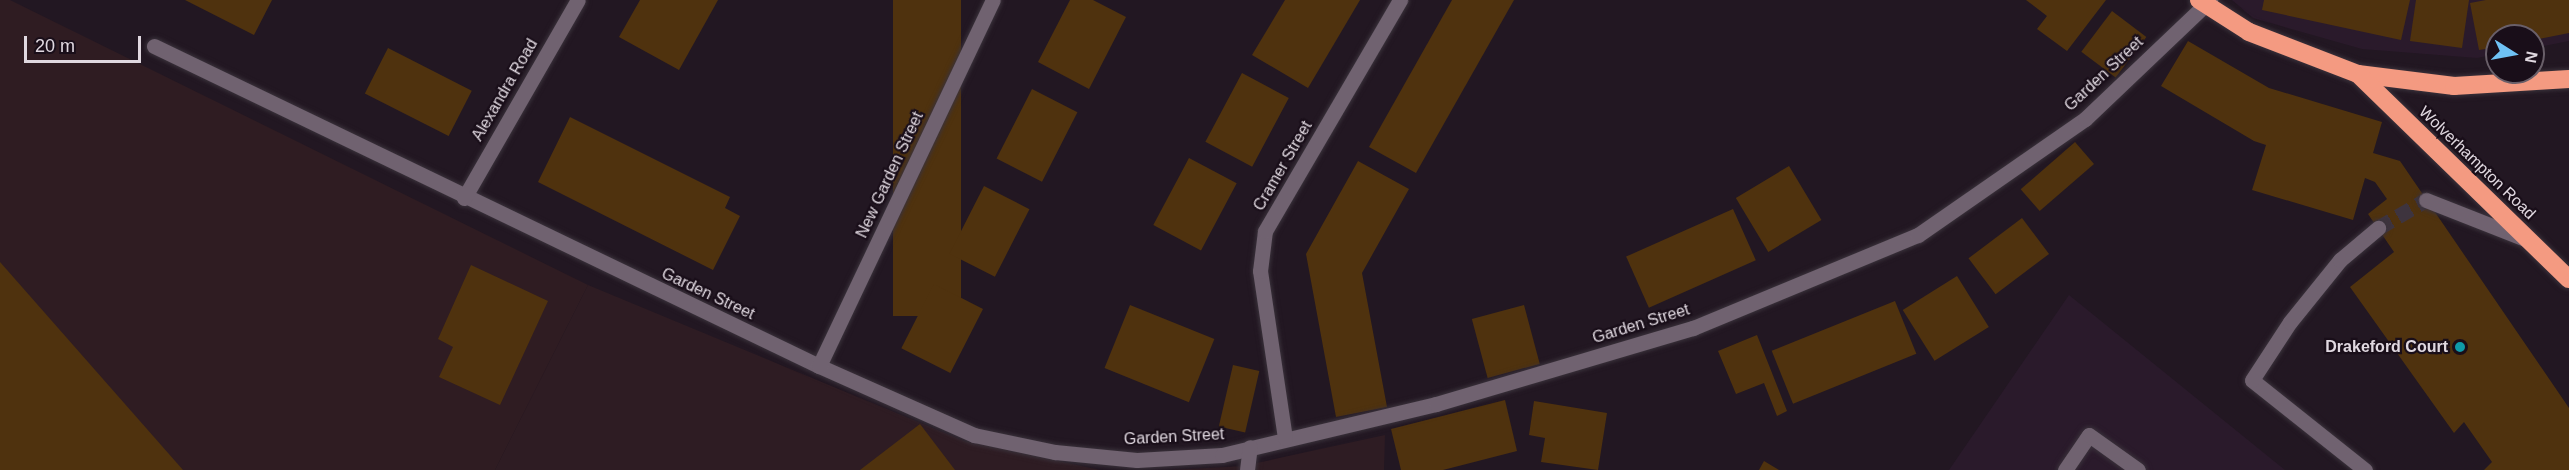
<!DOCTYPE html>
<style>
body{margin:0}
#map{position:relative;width:2569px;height:470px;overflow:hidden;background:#221722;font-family:Helvetica,sans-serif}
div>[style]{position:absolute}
.built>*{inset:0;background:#2a1a2b}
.industrial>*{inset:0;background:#2f1c22}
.education>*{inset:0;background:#2e1c23}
.building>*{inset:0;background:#4f320e;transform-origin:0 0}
.minor-tunnel>*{height:15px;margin-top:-7.5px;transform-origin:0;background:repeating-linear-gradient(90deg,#3e343e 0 15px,transparent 0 23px)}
.roads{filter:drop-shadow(0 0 2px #3a323b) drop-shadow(0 0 2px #3a323b)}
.minor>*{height:15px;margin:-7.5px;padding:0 7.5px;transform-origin:7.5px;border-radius:7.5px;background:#706270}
.highway>*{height:18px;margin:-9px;padding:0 9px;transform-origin:9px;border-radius:9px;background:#f49a81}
.dots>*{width:16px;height:16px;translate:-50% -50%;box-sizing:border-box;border:3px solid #190e19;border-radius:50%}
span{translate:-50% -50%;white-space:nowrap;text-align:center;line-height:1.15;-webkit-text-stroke:4.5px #190e19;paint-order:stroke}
.street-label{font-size:16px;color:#e0d8e0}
.poi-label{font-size:16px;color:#e0d8e0;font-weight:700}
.right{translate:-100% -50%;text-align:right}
.north{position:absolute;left:2485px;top:24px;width:60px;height:60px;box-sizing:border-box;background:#190e19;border:2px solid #695f69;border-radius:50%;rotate:101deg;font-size:16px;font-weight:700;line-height:24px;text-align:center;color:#e0d8e0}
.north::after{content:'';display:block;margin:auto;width:21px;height:27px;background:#6fc2f4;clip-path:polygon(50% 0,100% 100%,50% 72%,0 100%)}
.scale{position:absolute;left:24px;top:36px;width:117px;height:27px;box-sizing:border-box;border:3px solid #e0d8e0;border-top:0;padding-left:8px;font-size:18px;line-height:21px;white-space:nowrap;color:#e0d8e0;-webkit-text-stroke:4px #190e19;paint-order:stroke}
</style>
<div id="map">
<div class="built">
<div style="clip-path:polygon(2232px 0,2569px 0,2569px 41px,2533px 48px,2533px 36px,2497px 36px,2497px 54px,2477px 58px,2362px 49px,2253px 18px)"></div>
<div style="clip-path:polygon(2069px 295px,2285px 470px,1949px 470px)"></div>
</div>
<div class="industrial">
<div style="clip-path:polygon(0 0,10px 0,588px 285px,495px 470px,0 470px)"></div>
</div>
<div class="education">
<div style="clip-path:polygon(588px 285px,964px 441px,1100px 470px,495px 470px)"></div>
<div style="clip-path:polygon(1385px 435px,1384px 470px,1171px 470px,1243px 466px)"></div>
</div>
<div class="building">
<div style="clip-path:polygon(185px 0,272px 0,254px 35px)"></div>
<div style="clip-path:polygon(640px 0,718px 0,679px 70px,619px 37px)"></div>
<div style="left:893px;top:0;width:68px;height:316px"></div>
<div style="clip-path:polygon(1070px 0,1093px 0,1126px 17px,1089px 89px,1038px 62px)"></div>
<div style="clip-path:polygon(1285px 0,1360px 0,1308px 88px,1252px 55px)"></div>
<div style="clip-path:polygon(1452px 0,1514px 0,1416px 173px,1369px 147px)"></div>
<div style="clip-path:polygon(2026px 0,2106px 0,2067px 51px,2037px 29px,2047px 16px)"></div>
<div style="clip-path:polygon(2264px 0,2410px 0,2401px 40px,2262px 10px)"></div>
<div style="clip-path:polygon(2416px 0,2469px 0,2462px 48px,2410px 41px)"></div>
<div style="clip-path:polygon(2486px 0,2569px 0,2569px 33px,2533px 40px,2533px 36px,2497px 36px,2497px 47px,2479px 50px,2470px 3px)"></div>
<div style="left:2112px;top:11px;width:43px;height:51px;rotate:37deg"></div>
<div style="clip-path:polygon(2188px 41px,2269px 88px,2382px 122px,2373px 153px,2400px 161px,2569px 408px,2569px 470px,2484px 470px,2492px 462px,2464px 422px,2454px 433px,2350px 287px,2394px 252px,2368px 214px,2387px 199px,2375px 182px,2365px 178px,2353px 220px,2252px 190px,2266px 145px,2254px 141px,2161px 86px)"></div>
<div style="left:388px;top:48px;width:94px;height:51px;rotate:27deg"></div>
<div style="left:1242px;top:73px;width:53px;height:78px;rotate:28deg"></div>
<div style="left:1032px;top:89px;width:51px;height:78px;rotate:27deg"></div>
<div style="clip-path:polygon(570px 117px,730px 197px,725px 208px,740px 216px,713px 270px,538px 182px)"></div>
<div style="left:2075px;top:142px;width:29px;height:72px;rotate:49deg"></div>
<div style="left:1189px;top:158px;width:54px;height:76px;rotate:28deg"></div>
<div style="clip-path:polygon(1358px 161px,1409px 189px,1362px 273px,1387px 407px,1336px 417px,1306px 254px)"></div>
<div style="left:1789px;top:166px;width:63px;height:62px;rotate:59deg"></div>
<div style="left:984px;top:186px;width:51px;height:76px;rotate:27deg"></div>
<div style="left:1733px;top:209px;width:56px;height:117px;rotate:66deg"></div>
<div style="left:2022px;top:218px;width:45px;height:67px;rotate:53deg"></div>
<div style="clip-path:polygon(0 262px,183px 470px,0 470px)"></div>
<div style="clip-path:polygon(471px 265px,548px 301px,500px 405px,439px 377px,453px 347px,438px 339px)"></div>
<div style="left:1957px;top:276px;width:60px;height:64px;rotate:58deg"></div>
<div style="left:934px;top:284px;width:55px;height:72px;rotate:27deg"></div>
<div style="left:1895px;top:301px;width:57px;height:133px;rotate:68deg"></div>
<div style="left:1130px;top:305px;width:91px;height:68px;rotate:22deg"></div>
<div style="left:1524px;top:305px;width:61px;height:54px;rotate:75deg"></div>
<div style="clip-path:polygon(1757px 335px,1787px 411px,1777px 416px,1764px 383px,1736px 394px,1718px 351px)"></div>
<div style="left:1233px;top:365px;width:27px;height:63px;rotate:13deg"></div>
<div style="clip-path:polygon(1505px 400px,1517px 451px,1443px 470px,1401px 470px,1391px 429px)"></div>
<div style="clip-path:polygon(1534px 401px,1607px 413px,1598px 470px,1541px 462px,1545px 438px,1529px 435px)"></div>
<div style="clip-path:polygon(920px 424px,955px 470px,860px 470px)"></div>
<div style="clip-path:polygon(1764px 461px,1779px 470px,1759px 470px)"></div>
</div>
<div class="minor-tunnel">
<div style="left:2378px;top:228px;width:56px;rotate:-30.3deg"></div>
</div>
<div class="roads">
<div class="minor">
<div style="left:154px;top:46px;width:738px;rotate:25.7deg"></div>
<div style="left:819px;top:366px;width:170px;rotate:24deg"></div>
<div style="left:974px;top:435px;width:83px;rotate:11.9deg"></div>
<div style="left:1055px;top:452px;width:82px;rotate:5.6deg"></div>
<div style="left:1137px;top:460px;width:85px;rotate:-3.4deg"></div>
<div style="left:1222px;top:455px;width:220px;rotate:-13.4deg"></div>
<div style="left:1436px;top:404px;width:268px;rotate:-16.5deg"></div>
<div style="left:1693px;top:328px;width:243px;rotate:-22.5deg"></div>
<div style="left:1918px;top:235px;width:203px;rotate:-34.8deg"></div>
<div style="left:2085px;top:119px;width:173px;rotate:-43.6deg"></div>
<div style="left:464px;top:198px;width:228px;rotate:-60.1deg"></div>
<div style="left:2426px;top:200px;width:106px;rotate:21.5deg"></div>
<div style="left:819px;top:366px;width:405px;rotate:-64.6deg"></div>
<div style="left:1285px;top:438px;width:169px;rotate:-98.5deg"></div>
<div style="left:1260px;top:271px;width:40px;rotate:-82.9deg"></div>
<div style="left:1265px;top:231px;width:268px;rotate:-59.7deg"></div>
<div style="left:1247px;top:470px;width:23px;rotate:-83deg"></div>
<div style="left:2065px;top:470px;width:42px;rotate:-55.6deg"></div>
<div style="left:2089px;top:435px;width:60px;rotate:35.5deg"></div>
<div style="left:2365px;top:470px;width:144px;rotate:-141.5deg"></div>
<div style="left:2252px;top:380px;width:69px;rotate:-56.8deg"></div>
<div style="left:2290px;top:322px;width:80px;rotate:-51.1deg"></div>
<div style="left:2340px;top:260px;width:50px;rotate:-40.1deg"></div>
</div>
<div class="highway">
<div style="left:2199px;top:0;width:59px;rotate:32.6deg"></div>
<div style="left:2249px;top:32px;width:117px;rotate:21.1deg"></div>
<div style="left:2358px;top:74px;width:97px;rotate:7.1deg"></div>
<div style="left:2454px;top:86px;width:115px;rotate:-3.5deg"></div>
<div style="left:2358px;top:74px;width:294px;rotate:44.2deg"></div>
</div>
</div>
<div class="dots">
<div style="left:2460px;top:347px;background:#0f9aa8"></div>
</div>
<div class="street-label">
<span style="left:2104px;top:74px;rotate:-43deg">Garden Street</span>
<span style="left:505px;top:90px;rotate:-60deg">Alexandra Road</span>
<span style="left:2477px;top:163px;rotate:44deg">Wolverhampton Road</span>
<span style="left:1283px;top:166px;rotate:-60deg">Cramer Street</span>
<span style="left:890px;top:175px;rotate:-65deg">New Garden Street</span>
<span style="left:708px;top:294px;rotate:25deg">Garden Street</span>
<span style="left:1641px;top:324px;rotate:-17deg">Garden Street</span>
<span style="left:1174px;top:437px;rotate:-3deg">Garden Street</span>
</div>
<div class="poi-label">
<span class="right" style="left:2448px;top:347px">Drakeford Court</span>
</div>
<div class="north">N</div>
<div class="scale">20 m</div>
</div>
